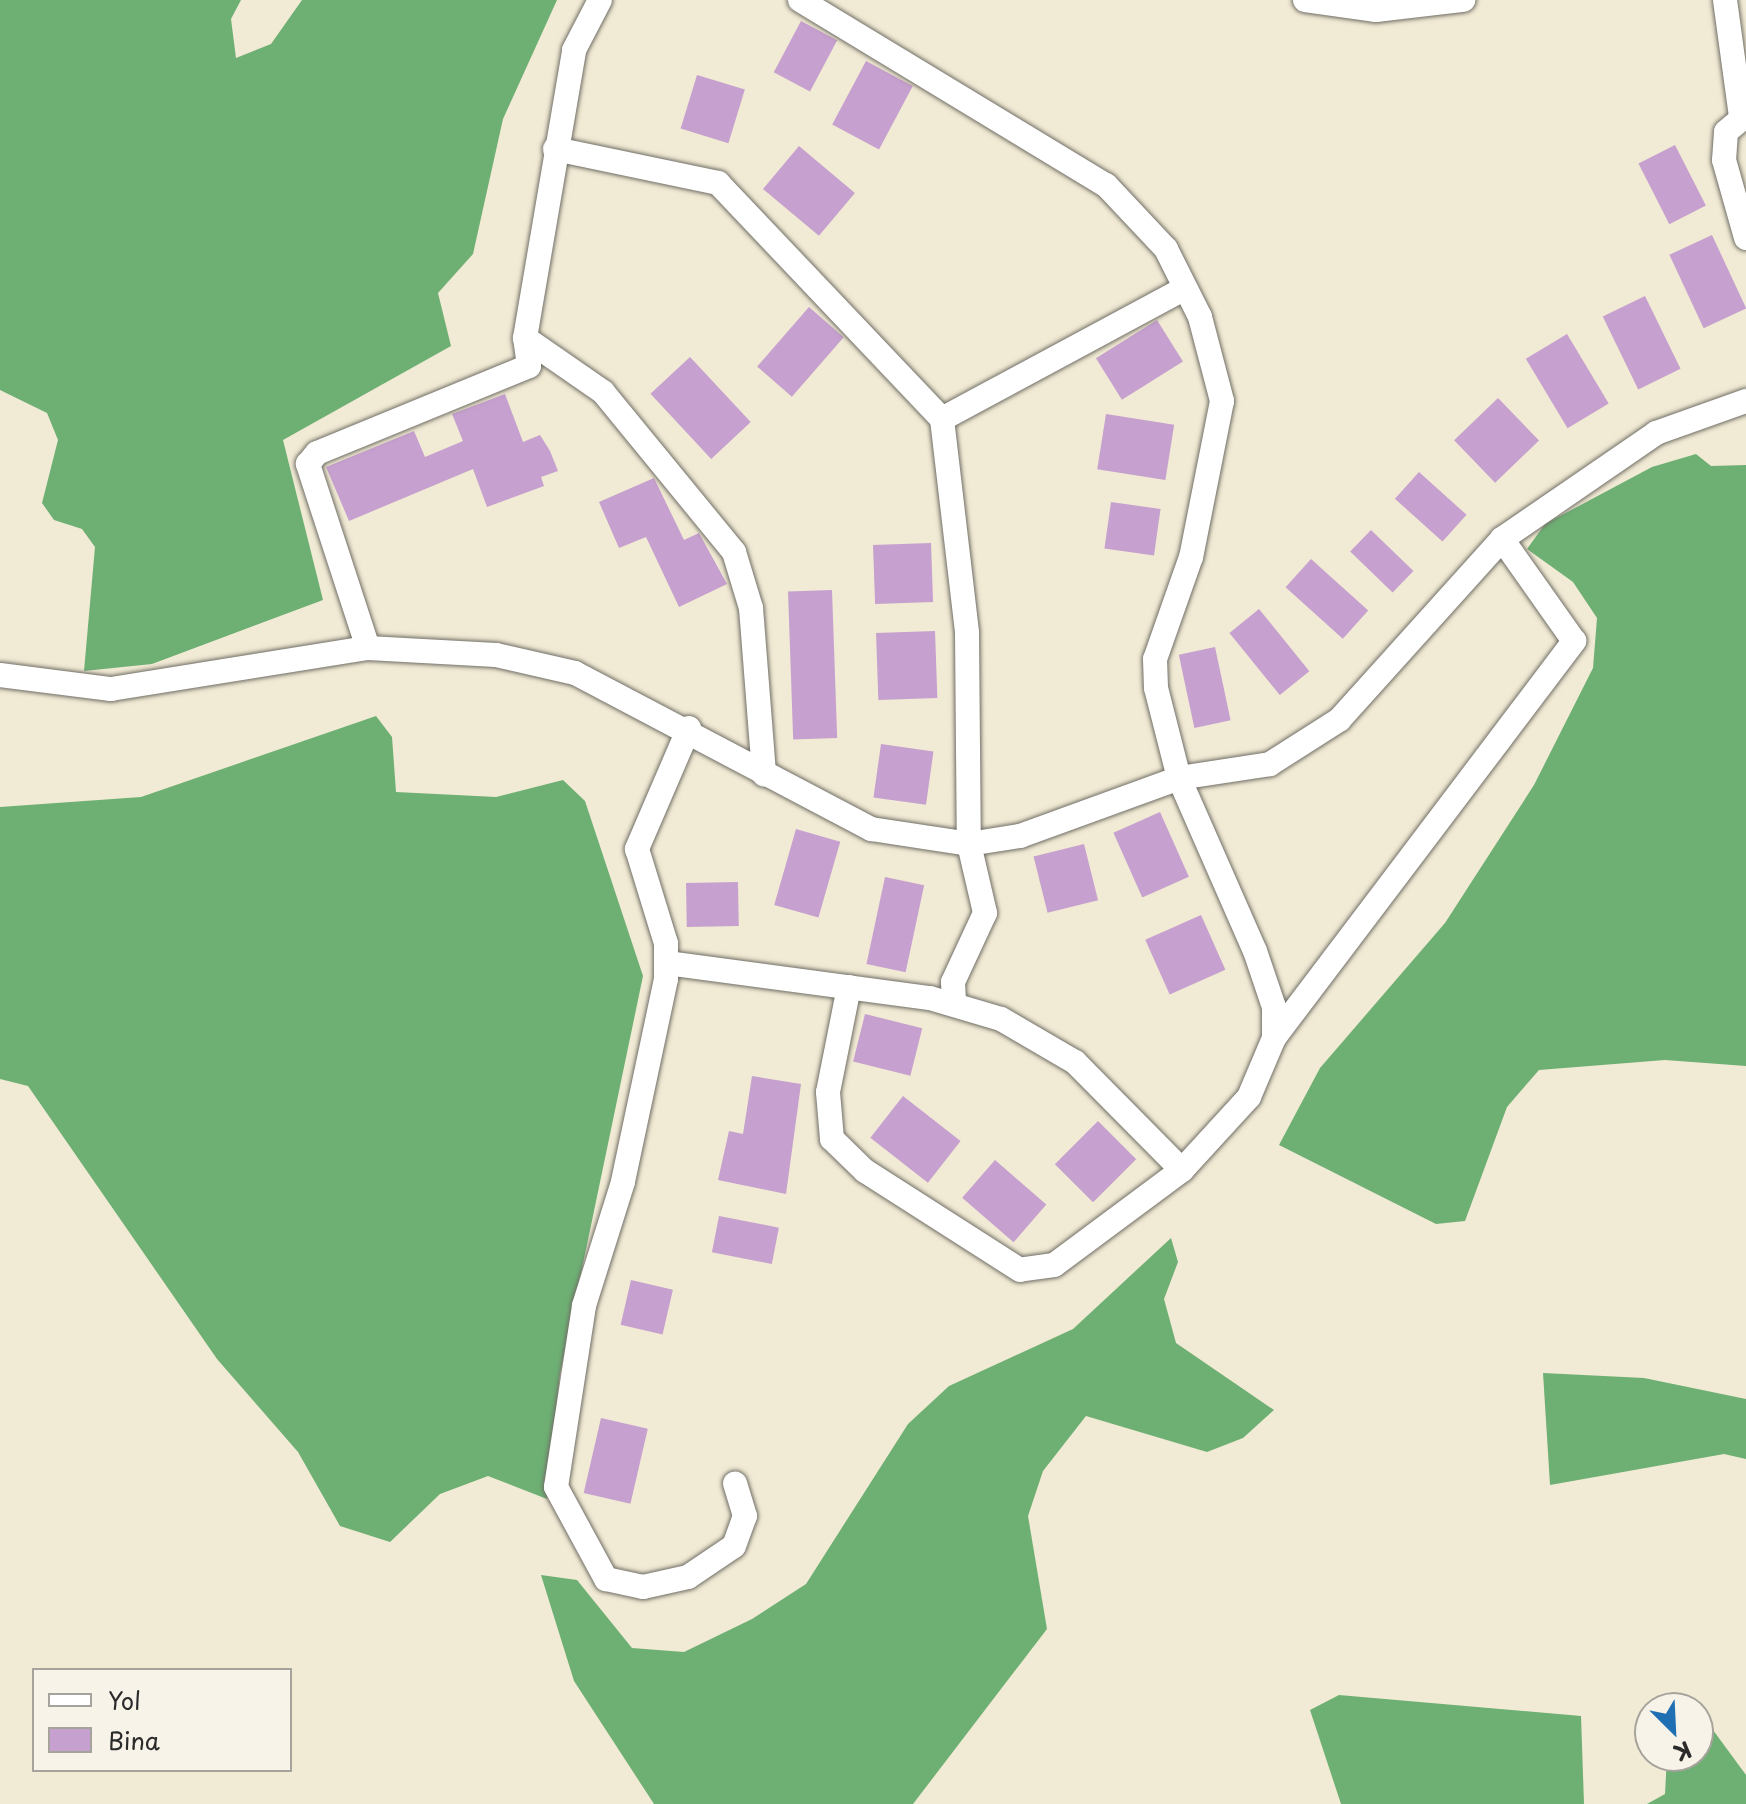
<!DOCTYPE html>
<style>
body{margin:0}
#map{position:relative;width:1746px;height:1804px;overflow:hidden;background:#f1ead4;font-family:"Playpen Sans",sans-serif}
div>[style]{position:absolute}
.forest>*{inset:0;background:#6eb074}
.building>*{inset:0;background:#c6a0ce;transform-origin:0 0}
.roads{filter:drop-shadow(0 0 2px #706e66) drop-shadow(0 0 2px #706e66)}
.minor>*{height:24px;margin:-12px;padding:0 12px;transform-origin:12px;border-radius:12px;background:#fff}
span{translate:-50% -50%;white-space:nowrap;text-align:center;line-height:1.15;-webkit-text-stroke:6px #f7f3e8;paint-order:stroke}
.legend{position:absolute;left:32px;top:1668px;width:260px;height:104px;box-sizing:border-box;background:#f7f3e8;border:2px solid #a5a39c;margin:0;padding:10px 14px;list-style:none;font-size:24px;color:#2b2b2b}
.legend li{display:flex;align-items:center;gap:16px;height:40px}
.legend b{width:40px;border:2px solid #a5a39c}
.north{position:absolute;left:1634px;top:1692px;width:80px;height:80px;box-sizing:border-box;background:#f7f3e8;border:2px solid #a5a39c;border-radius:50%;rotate:156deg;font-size:22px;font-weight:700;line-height:32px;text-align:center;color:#2b2b2b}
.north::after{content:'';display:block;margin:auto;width:28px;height:36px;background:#1f6fb2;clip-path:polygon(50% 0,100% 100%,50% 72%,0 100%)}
</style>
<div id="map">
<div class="forest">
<div style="clip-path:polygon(0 0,241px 0,231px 19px,236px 58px,271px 44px,302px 0,557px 0,503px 119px,473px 254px,438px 293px,451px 346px,283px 440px,323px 600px,152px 664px,84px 671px,95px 547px,82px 529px,54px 520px,42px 503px,58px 440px,47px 413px,0 390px)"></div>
<div style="clip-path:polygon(1696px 454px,1711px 466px,1746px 465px,1746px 1066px,1665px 1060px,1539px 1070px,1507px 1107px,1465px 1221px,1436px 1224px,1279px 1145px,1320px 1068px,1445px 923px,1534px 785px,1593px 668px,1597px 618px,1573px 582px,1527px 549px,1545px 524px,1652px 467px)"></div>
<div style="clip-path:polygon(376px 716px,392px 737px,396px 792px,496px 797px,563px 780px,585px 801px,643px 976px,560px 1374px,547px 1499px,488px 1476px,440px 1494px,390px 1542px,340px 1526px,298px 1452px,217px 1359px,28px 1086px,0 1079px,0 807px,141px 797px)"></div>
<div style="clip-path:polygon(1171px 1238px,1178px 1262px,1164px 1299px,1176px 1343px,1274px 1410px,1243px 1438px,1207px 1452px,1086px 1416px,1043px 1471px,1028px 1516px,1047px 1629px,913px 1804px,654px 1804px,574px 1681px,541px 1575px,577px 1580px,632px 1648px,684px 1652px,752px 1619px,806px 1584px,908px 1424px,949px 1386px,1073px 1329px)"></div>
<div style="clip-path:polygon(1543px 1373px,1644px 1378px,1746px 1399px,1746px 1459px,1724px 1454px,1550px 1485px)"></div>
<div style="clip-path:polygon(1339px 1695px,1581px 1716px,1584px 1804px,1341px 1804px,1310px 1710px)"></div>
<div style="clip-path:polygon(1698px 1727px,1713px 1730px,1746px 1775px,1746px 1804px,1647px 1804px,1665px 1794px,1667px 1756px,1698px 1756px)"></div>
</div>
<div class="building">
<div style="left:801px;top:21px;width:41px;height:58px;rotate:28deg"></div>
<div style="left:866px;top:61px;width:53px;height:72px;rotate:28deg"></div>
<div style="left:697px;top:75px;width:50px;height:56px;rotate:17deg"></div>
<div style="left:1675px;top:145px;width:68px;height:41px;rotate:63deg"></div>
<div style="left:799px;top:146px;width:73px;height:56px;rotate:40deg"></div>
<div style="left:1712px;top:235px;width:81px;height:47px;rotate:65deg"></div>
<div style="left:1645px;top:296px;width:81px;height:47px;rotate:64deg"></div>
<div style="left:809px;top:307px;width:46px;height:79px;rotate:41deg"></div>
<div style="left:1157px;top:320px;width:49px;height:72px;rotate:58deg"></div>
<div style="left:1567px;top:334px;width:81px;height:48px;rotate:59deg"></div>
<div style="left:690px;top:357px;width:89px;height:54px;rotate:47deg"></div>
<div style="clip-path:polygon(505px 394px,523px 442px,540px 435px,550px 451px,558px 471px,541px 477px,544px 486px,487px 507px,473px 469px,349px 521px,326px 467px,414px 431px,425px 457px,463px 441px,452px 414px)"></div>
<div style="left:1498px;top:398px;width:59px;height:61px;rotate:46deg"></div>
<div style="left:1106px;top:414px;width:69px;height:56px;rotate:9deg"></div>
<div style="left:1419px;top:472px;width:64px;height:36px;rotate:42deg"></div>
<div style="clip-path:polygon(654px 478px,684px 540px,699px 533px,727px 584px,679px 607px,646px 537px,619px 548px,599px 502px)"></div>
<div style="left:1111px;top:502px;width:50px;height:47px;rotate:8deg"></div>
<div style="left:1371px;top:530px;width:59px;height:30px;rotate:44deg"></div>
<div style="left:931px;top:543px;width:59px;height:58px;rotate:88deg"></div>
<div style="left:1311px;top:559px;width:77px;height:38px;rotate:42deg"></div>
<div style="left:832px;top:590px;width:148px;height:44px;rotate:88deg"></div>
<div style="left:1259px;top:609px;width:80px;height:38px;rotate:51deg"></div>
<div style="left:935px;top:631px;width:67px;height:59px;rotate:88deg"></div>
<div style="left:1215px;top:647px;width:75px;height:37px;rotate:78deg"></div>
<div style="left:881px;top:744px;width:53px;height:54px;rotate:8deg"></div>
<div style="left:1160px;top:812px;width:71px;height:51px;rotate:66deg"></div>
<div style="left:796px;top:829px;width:46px;height:79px;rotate:16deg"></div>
<div style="left:1084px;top:844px;width:58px;height:52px;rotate:76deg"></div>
<div style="left:885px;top:877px;width:40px;height:89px;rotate:12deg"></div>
<div style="left:738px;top:882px;width:44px;height:52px;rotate:89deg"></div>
<div style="left:1201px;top:915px;width:60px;height:61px;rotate:66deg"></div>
<div style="left:865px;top:1014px;width:59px;height:49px;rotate:14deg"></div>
<div style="clip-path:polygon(752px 1076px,801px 1084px,786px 1194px,718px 1180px,729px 1131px,743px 1134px)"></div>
<div style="left:903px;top:1096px;width:73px;height:53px;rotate:38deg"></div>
<div style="left:1098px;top:1121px;width:54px;height:61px;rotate:45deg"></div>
<div style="left:995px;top:1160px;width:68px;height:50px;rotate:41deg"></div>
<div style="left:719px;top:1216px;width:61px;height:37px;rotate:11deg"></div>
<div style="left:631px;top:1280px;width:43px;height:46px;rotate:13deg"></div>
<div style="left:601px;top:1418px;width:48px;height:77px;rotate:13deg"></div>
</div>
<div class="roads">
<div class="minor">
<div style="left:800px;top:0;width:358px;rotate:31.2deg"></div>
<div style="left:1106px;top:185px;width:88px;rotate:46.8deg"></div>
<div style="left:1166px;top:249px;width:76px;rotate:63.4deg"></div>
<div style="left:1200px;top:317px;width:87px;rotate:75.3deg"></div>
<div style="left:1222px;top:401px;width:159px;rotate:101.2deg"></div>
<div style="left:1191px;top:557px;width:108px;rotate:109.4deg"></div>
<div style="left:1155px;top:659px;width:29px;rotate:88deg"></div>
<div style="left:1156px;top:688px;width:93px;rotate:75.7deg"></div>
<div style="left:1179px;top:778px;width:189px;rotate:66.3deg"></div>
<div style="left:1255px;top:951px;width:59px;rotate:71.3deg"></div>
<div style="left:1274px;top:1007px;width:31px;rotate:90deg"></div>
<div style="left:1274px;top:1038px;width:64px;rotate:113deg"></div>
<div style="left:1249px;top:1097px;width:99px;rotate:132.5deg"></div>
<div style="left:1182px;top:1170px;width:159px;rotate:143.4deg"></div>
<div style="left:1054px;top:1265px;width:34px;rotate:172deg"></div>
<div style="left:1020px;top:1270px;width:184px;rotate:-147.4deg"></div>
<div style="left:865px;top:1171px;width:46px;rotate:-135.9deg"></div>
<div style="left:832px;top:1139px;width:47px;rotate:-94.9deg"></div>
<div style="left:828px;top:1092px;width:107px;rotate:-78.7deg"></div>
<div style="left:1305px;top:0;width:72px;rotate:8deg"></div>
<div style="left:1376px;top:10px;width:88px;rotate:-6.6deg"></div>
<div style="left:1725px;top:0;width:118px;rotate:82.2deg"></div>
<div style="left:1746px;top:115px;width:26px;rotate:140deg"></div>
<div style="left:1726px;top:132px;width:28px;rotate:94deg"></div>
<div style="left:1724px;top:160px;width:81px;rotate:74.2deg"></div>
<div style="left:555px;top:149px;width:167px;rotate:11.8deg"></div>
<div style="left:718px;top:183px;width:325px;rotate:46.5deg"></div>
<div style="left:942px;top:419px;width:215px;rotate:83.3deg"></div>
<div style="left:967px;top:633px;width:211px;rotate:89.5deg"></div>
<div style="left:969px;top:844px;width:71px;rotate:76.9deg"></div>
<div style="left:985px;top:913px;width:76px;rotate:114.9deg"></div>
<div style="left:953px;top:982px;width:21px;rotate:87deg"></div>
<div style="left:525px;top:338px;width:95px;rotate:34.7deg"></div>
<div style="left:603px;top:392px;width:207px;rotate:50.7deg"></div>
<div style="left:734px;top:552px;width:59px;rotate:73.1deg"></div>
<div style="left:751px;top:608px;width:167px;rotate:85.5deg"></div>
<div style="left:942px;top:419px;width:276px;rotate:-28.3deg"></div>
<div style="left:368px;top:648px;width:194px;rotate:-108.1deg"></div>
<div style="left:308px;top:464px;width:14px;rotate:-51deg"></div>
<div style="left:317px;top:453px;width:229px;rotate:-22.3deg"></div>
<div style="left:529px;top:366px;width:28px;rotate:-98deg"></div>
<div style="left:525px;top:338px;width:292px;rotate:-80.3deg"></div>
<div style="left:574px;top:50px;width:56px;rotate:-62.5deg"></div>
<div style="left:0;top:675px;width:112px;rotate:7.2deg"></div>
<div style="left:111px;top:689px;width:260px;rotate:-9.1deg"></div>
<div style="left:368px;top:648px;width:128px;rotate:3.1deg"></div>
<div style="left:496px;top:655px;width:81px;rotate:12.8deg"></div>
<div style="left:575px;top:673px;width:335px;rotate:27.8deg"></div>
<div style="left:871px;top:829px;width:99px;rotate:8.7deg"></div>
<div style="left:969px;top:844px;width:52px;rotate:-8.9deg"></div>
<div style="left:1020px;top:836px;width:169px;rotate:-20deg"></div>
<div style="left:1179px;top:778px;width:92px;rotate:-8.7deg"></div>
<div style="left:1270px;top:764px;width:82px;rotate:-32.5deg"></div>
<div style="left:1339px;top:720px;width:244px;rotate:-48deg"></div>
<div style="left:1502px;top:539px;width:187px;rotate:-34.5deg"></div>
<div style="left:1656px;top:433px;width:96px;rotate:-19.6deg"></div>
<div style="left:689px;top:728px;width:132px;rotate:113.3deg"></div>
<div style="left:637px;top:849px;width:98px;rotate:72.9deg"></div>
<div style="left:666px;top:943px;width:36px;rotate:90deg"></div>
<div style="left:666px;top:979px;width:208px;rotate:102deg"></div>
<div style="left:623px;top:1182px;width:130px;rotate:107.5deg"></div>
<div style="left:584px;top:1306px;width:183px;rotate:98.8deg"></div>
<div style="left:556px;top:1487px;width:105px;rotate:61.5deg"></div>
<div style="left:606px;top:1579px;width:38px;rotate:12deg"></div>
<div style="left:643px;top:1587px;width:46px;rotate:-12.5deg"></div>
<div style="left:688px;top:1577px;width:55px;rotate:-34deg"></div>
<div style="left:734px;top:1546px;width:32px;rotate:-70deg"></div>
<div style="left:745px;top:1516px;width:34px;rotate:-107deg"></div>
<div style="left:667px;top:963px;width:265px;rotate:7.6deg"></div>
<div style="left:930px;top:998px;width:74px;rotate:16.5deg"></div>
<div style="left:1001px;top:1019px;width:86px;rotate:30.2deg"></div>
<div style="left:1075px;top:1062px;width:152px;rotate:45.3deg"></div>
<div style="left:1274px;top:1038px;width:498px;rotate:-52.9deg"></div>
<div style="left:1574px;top:641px;width:125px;rotate:-125.2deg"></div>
</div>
</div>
<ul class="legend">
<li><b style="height:10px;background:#fff"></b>Yol</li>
<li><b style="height:22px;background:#c6a0ce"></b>Bina</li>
</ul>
<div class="north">K</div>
</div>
